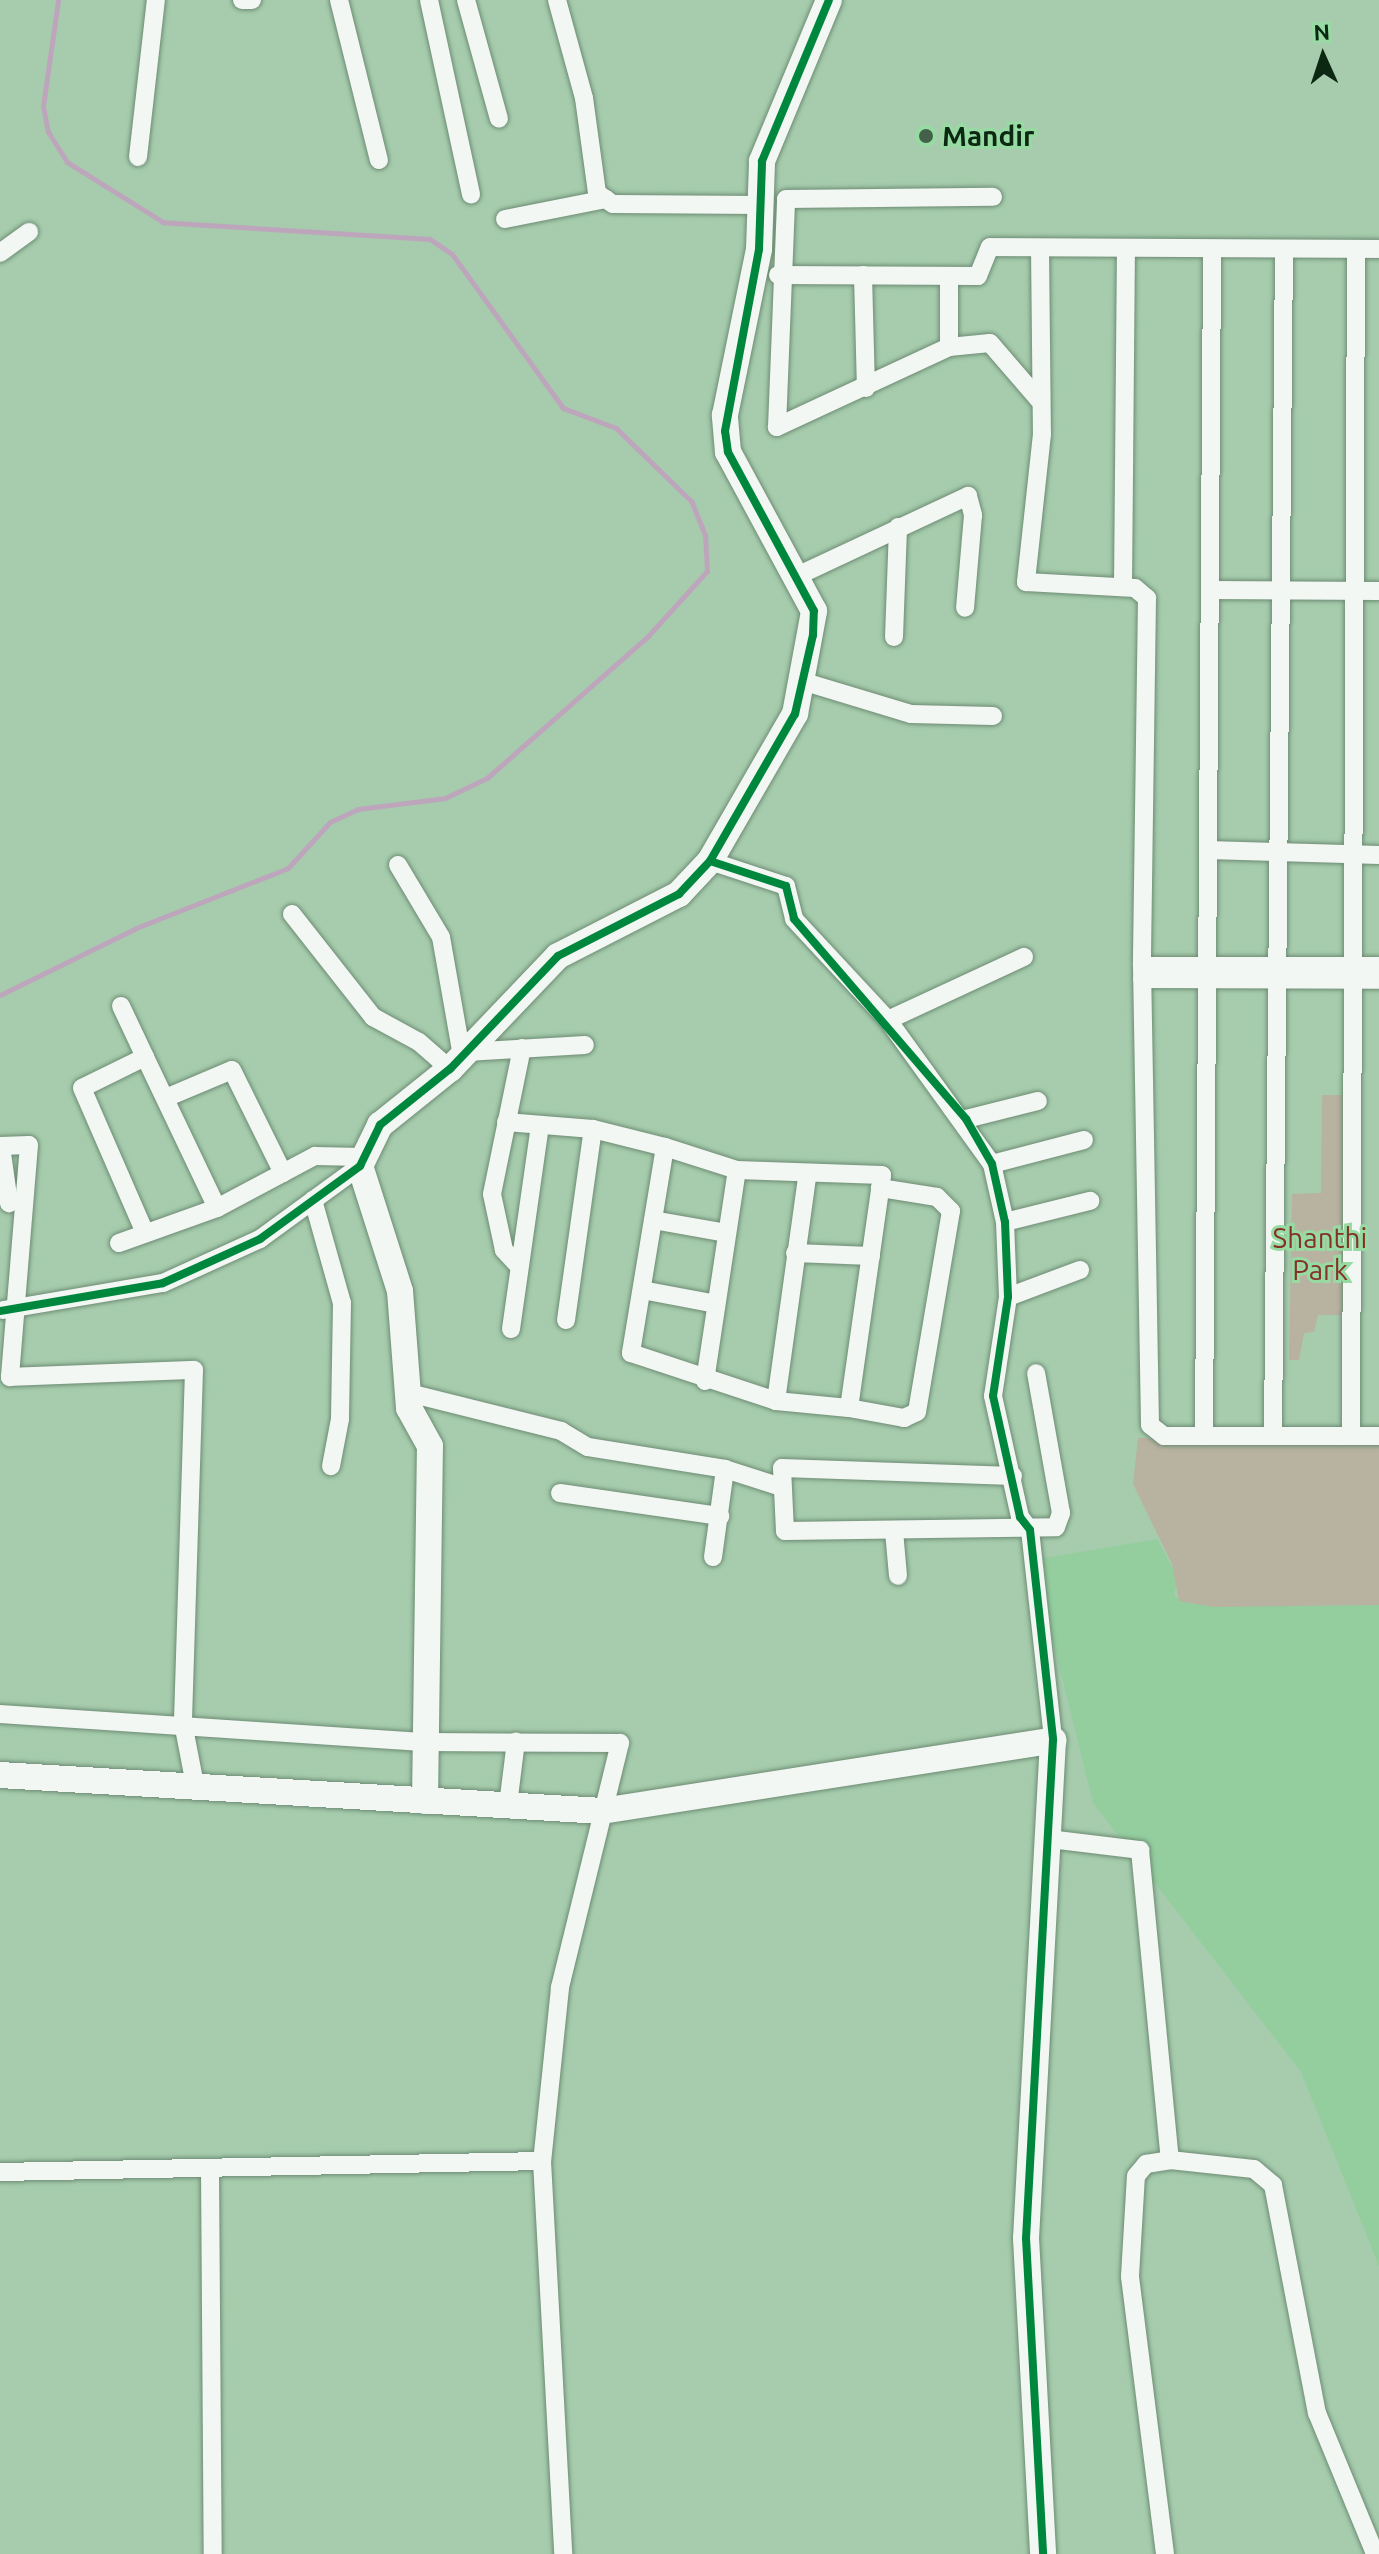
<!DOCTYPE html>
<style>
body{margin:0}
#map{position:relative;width:1379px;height:2554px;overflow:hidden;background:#a6ccad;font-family:Ubuntu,sans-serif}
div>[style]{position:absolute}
.built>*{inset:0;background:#94ce9f}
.green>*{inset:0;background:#b8b2a0}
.stream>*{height:5px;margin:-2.5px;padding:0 2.5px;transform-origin:2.5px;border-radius:2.5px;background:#bda6bc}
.roads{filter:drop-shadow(0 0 2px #6e8c74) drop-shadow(0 0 2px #6e8c74)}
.street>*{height:18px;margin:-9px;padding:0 9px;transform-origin:9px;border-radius:9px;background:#f2f7f3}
.secondary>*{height:26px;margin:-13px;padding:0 13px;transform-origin:13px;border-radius:13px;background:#f2f7f3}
.cycleway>*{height:8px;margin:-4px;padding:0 4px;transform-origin:4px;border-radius:4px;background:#00873e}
.dots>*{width:22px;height:22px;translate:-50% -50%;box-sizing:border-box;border:4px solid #97dba3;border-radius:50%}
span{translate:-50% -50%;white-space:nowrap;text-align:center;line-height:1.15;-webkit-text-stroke:6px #97dba3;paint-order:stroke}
.poi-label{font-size:28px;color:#0c2813;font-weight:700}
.left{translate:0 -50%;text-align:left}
.park-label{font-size:28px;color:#843127}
.north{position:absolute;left:1283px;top:16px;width:80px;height:80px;-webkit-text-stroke:6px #97dba3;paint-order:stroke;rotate:357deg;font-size:22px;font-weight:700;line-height:32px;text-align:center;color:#0c2813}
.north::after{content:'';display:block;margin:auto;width:28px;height:36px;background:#0c2813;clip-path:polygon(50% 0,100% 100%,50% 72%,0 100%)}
</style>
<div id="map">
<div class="built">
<div style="clip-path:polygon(1157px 1539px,1178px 1577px,1174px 1596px,1193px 1604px,1379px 1605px,1379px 2266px,1301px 2072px,1093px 1803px,1033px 1560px)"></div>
</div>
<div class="green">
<div style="clip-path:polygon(1322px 1095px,1350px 1095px,1348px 1315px,1318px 1315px,1314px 1332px,1304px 1333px,1299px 1360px,1289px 1360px,1292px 1194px,1321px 1193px)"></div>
<div style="clip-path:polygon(1138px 1438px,1379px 1440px,1379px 1605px,1214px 1607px,1179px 1601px,1172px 1564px,1133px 1484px)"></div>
</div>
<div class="stream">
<div style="left:0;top:995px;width:152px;rotate:-26.2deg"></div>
<div style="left:136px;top:928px;width:163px;rotate:-21.5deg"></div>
<div style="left:288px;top:868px;width:62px;rotate:-47.6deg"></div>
<div style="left:330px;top:822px;width:31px;rotate:-25deg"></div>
<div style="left:358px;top:809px;width:88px;rotate:-7.2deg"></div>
<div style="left:445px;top:798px;width:47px;rotate:-25.5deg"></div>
<div style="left:487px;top:778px;width:215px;rotate:-41.4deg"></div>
<div style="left:648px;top:636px;width:88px;rotate:-47.8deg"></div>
<div style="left:707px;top:571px;width:36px;rotate:-93deg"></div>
<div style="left:705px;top:535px;width:35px;rotate:-112deg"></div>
<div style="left:692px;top:502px;width:106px;rotate:-135.8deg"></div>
<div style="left:616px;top:428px;width:57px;rotate:-159.3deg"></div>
<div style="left:563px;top:408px;width:190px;rotate:-125.8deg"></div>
<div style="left:452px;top:254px;width:27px;rotate:-146deg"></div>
<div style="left:430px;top:239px;width:268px;rotate:-176.4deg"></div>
<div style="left:163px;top:222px;width:113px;rotate:-148deg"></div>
<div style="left:67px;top:162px;width:36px;rotate:-122deg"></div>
<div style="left:48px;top:132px;width:26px;rotate:-101deg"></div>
<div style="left:43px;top:106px;width:107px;rotate:-81.9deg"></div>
</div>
<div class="roads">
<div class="street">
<div style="left:242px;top:0;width:10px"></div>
<div style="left:339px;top:0;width:165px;rotate:76deg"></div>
<div style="left:429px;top:0;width:199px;rotate:77.8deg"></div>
<div style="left:466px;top:0;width:123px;rotate:74.5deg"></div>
<div style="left:557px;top:0;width:102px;rotate:74.6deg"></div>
<div style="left:584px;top:98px;width:96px;rotate:82.2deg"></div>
<div style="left:597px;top:193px;width:19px;rotate:35deg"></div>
<div style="left:613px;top:204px;width:148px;rotate:0.4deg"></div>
<div style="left:138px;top:157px;width:158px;rotate:-83.5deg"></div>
<div style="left:505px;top:219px;width:103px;rotate:-11.2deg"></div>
<div style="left:1040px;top:248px;width:186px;rotate:89.4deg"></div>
<div style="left:1042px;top:434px;width:149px;rotate:96.2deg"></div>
<div style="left:1026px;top:582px;width:109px;rotate:3.2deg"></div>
<div style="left:1135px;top:588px;width:16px;rotate:40deg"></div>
<div style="left:1147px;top:598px;width:368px;rotate:90.8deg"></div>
<div style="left:1142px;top:966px;width:459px;rotate:89deg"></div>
<div style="left:1150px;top:1425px;width:18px;rotate:38deg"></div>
<div style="left:1164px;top:1436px;width:215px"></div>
<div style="left:0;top:253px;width:36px;rotate:-36deg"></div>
<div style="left:778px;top:275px;width:200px;rotate:0.3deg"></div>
<div style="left:978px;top:276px;width:31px;rotate:-68deg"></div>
<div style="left:990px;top:247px;width:389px;rotate:0.3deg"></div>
<div style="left:863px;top:275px;width:113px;rotate:88.5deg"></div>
<div style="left:949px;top:276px;width:71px;rotate:90deg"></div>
<div style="left:949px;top:347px;width:190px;rotate:155.1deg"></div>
<div style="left:777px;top:427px;width:228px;rotate:-87.7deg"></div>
<div style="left:786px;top:199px;width:207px;rotate:-0.6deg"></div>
<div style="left:949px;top:347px;width:41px;rotate:-5.6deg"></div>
<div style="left:990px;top:343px;width:78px;rotate:49.2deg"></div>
<div style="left:797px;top:576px;width:189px;rotate:-25.1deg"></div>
<div style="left:968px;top:496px;width:20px;rotate:75deg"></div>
<div style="left:973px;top:515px;width:93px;rotate:94.9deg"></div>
<div style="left:1123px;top:587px;width:339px;rotate:-89.5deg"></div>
<div style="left:1210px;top:590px;width:169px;rotate:0.3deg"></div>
<div style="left:894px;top:637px;width:110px;rotate:-87.9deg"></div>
<div style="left:805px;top:682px;width:111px;rotate:16.8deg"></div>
<div style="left:911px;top:714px;width:82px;rotate:1.4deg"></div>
<div style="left:1208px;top:850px;width:171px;rotate:1.7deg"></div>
<div style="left:710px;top:861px;width:80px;rotate:18.2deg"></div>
<div style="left:786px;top:886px;width:34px;rotate:76deg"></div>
<div style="left:794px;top:919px;width:138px;rotate:47.1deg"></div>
<div style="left:888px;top:1020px;width:178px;rotate:54.2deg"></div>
<div style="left:992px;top:1164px;width:59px;rotate:77.4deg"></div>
<div style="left:1005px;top:1222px;width:75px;rotate:87.7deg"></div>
<div style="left:1008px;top:1297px;width:100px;rotate:98.6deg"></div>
<div style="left:993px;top:1396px;width:124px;rotate:77.4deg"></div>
<div style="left:1020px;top:1517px;width:16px;rotate:52deg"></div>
<div style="left:1030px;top:1530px;width:211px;rotate:83.7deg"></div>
<div style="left:398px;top:865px;width:84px;rotate:59.2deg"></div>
<div style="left:441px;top:937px;width:121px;rotate:80deg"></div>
<div style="left:292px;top:914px;width:131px;rotate:51.8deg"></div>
<div style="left:373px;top:1017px;width:52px;rotate:28.5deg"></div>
<div style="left:419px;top:1042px;width:41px;rotate:41.1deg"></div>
<div style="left:1142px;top:966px;width:237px"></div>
<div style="left:1142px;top:979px;width:237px;rotate:0.2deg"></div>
<div style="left:121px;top:1006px;width:56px;rotate:64.8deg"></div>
<div style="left:145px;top:1057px;width:70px;rotate:153.8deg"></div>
<div style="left:82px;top:1088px;width:158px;rotate:66.5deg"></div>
<div style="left:888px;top:1020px;width:150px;rotate:-24.9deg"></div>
<div style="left:466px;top:1052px;width:119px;rotate:-3.4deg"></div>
<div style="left:145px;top:1057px;width:167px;rotate:64.5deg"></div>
<div style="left:168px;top:1097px;width:69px;rotate:-22.9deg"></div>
<div style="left:232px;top:1070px;width:115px;rotate:63.7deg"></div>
<div style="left:966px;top:1119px;width:74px;rotate:-14deg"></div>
<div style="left:506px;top:1122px;width:87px;rotate:4.6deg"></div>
<div style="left:593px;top:1129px;width:74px;rotate:14deg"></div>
<div style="left:665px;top:1147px;width:209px;rotate:99.4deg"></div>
<div style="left:631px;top:1353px;width:153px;rotate:18.3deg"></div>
<div style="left:776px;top:1401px;width:73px;rotate:5.5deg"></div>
<div style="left:849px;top:1408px;width:235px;rotate:-81.9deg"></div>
<div style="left:882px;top:1175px;width:145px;rotate:-178deg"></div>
<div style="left:737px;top:1170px;width:76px;rotate:-162.3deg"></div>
<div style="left:0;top:1146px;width:29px;rotate:-2deg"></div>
<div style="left:29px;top:1145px;width:233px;rotate:94.7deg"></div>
<div style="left:10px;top:1377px;width:184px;rotate:-2.2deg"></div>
<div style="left:194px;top:1370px;width:353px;rotate:91.8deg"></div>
<div style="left:183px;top:1723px;width:68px;rotate:79deg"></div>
<div style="left:1px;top:1146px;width:58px;rotate:82deg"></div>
<div style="left:992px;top:1164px;width:95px;rotate:-14.6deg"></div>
<div style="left:313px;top:1200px;width:107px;rotate:74.3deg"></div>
<div style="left:342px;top:1303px;width:116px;rotate:91deg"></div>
<div style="left:340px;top:1419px;width:48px;rotate:100.8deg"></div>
<div style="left:653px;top:1220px;width:74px;rotate:10.1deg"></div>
<div style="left:1005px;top:1222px;width:88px;rotate:-13.9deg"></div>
<div style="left:119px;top:1243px;width:104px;rotate:-19.7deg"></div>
<div style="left:217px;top:1208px;width:111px;rotate:-28deg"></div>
<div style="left:315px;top:1156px;width:48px;rotate:1.2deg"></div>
<div style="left:795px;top:1253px;width:76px;rotate:2.3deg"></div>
<div style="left:516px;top:1263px;width:18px;rotate:-133deg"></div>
<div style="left:504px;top:1250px;width:57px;rotate:-102.1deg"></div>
<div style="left:492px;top:1194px;width:149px;rotate:-78.4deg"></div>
<div style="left:642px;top:1290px;width:75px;rotate:10.7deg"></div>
<div style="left:1008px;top:1297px;width:77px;rotate:-20.6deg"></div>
<div style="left:3px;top:1310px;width:162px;rotate:-9.6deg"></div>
<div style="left:163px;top:1283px;width:107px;rotate:-24.4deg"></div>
<div style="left:260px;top:1239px;width:124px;rotate:-36.1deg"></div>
<div style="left:566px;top:1320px;width:193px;rotate:-82deg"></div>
<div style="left:511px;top:1329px;width:205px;rotate:-81.9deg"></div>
<div style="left:705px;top:1381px;width:213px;rotate:-81.4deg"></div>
<div style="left:409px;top:1393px;width:157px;rotate:14deg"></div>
<div style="left:561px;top:1431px;width:31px;rotate:31deg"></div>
<div style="left:588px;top:1447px;width:139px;rotate:9.1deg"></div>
<div style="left:725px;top:1469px;width:59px;rotate:17.8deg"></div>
<div style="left:776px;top:1401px;width:226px;rotate:-82.1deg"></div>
<div style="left:849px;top:1408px;width:56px;rotate:10.3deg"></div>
<div style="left:904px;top:1418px;width:14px;rotate:-25deg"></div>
<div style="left:917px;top:1412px;width:204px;rotate:-80.4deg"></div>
<div style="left:951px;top:1211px;width:20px;rotate:-135deg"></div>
<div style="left:937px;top:1197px;width:58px;rotate:-171deg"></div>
<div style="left:1204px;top:1434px;width:1185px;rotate:-89.61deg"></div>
<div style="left:1273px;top:1436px;width:1187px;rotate:-89.47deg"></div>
<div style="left:1351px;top:1436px;width:1187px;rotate:-89.76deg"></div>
<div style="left:1013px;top:1476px;width:231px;rotate:-178deg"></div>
<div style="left:782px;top:1468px;width:63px;rotate:87.3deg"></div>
<div style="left:785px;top:1531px;width:271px;rotate:-0.8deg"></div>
<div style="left:1056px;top:1527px;width:15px;rotate:-70deg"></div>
<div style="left:1061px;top:1513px;width:142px;rotate:-100.1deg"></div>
<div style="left:560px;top:1493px;width:162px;rotate:8.2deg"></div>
<div style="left:894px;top:1531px;width:45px;rotate:84.9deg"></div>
<div style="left:713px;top:1557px;width:89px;rotate:-82.2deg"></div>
<div style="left:0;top:1714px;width:427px;rotate:3.8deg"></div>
<div style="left:426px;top:1742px;width:194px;rotate:0.3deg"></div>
<div style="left:620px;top:1743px;width:252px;rotate:103.8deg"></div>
<div style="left:560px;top:1988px;width:174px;rotate:95.9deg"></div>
<div style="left:542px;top:2161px;width:394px;rotate:86.9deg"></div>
<div style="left:508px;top:1805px;width:64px;rotate:-82.9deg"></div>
<div style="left:1049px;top:1839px;width:92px;rotate:6.9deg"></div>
<div style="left:1140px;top:1850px;width:311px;rotate:84.5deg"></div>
<div style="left:1170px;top:2160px;width:84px;rotate:6.1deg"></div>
<div style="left:1254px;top:2169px;width:25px;rotate:40deg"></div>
<div style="left:1273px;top:2185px;width:232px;rotate:79.1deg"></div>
<div style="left:1317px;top:2413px;width:152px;rotate:67.6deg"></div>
<div style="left:210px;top:2169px;width:385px;rotate:89.6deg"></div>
<div style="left:0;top:2172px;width:542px;rotate:-1.16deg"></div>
<div style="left:1165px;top:2554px;width:280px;rotate:-97.2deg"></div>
<div style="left:1130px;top:2276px;width:100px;rotate:-86.6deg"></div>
<div style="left:1136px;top:2176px;width:16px;rotate:-50deg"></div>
<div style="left:1146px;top:2164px;width:24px;rotate:-9deg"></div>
</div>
<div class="secondary">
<div style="left:0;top:1775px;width:603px;rotate:3.42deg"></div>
<div style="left:602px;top:1811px;width:457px;rotate:-8.9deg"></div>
<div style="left:1053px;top:1740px;width:499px;rotate:93.1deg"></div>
<div style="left:1026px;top:2238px;width:316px;rotate:86.9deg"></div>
<div style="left:425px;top:1801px;width:355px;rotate:-89.2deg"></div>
<div style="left:430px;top:1446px;width:43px;rotate:-118.9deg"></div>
<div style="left:409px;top:1408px;width:117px;rotate:-94.4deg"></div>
<div style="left:400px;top:1291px;width:131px;rotate:-107.7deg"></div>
<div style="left:360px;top:1166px;width:46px;rotate:-64deg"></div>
<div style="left:380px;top:1125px;width:90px;rotate:-38.7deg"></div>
<div style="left:450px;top:1069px;width:156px;rotate:-46.3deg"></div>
<div style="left:558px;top:956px;width:136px;rotate:-27.1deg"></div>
<div style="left:679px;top:894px;width:45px;rotate:-46.8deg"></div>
<div style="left:710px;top:861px;width:170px;rotate:-60deg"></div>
<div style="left:795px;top:714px;width:105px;rotate:-79.5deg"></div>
<div style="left:814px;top:611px;width:181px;rotate:-118.4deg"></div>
<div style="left:728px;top:452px;width:37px;rotate:-95deg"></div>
<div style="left:725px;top:415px;width:169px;rotate:-78.4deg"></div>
<div style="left:759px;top:249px;width:88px;rotate:-88deg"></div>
<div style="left:762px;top:161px;width:174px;rotate:-67.4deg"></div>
</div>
</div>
<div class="cycleway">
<div style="left:710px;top:861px;width:80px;rotate:18.2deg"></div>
<div style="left:786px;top:886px;width:34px;rotate:76deg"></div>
<div style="left:794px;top:919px;width:264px;rotate:49.3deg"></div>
<div style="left:966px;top:1119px;width:52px;rotate:60deg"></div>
<div style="left:992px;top:1164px;width:59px;rotate:77.4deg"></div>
<div style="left:1005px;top:1222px;width:75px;rotate:87.7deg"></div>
<div style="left:1008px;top:1297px;width:100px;rotate:98.6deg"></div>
<div style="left:993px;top:1396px;width:124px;rotate:77.4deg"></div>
<div style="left:1020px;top:1517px;width:16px;rotate:52deg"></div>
<div style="left:1030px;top:1530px;width:211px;rotate:83.7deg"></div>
<div style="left:1053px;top:1740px;width:499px;rotate:93.1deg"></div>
<div style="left:1026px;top:2238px;width:316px;rotate:86.9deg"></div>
<div style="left:0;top:1311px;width:165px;rotate:-9.7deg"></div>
<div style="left:163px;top:1283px;width:107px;rotate:-24.4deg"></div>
<div style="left:260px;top:1239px;width:124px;rotate:-36.1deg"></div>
<div style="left:360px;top:1166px;width:46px;rotate:-64deg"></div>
<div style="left:380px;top:1125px;width:90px;rotate:-38.7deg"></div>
<div style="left:450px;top:1069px;width:156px;rotate:-46.3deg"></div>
<div style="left:558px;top:956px;width:136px;rotate:-27.1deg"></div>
<div style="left:679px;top:894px;width:45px;rotate:-46.8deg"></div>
<div style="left:710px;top:861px;width:170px;rotate:-60deg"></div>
<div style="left:795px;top:714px;width:81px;rotate:-77.2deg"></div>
<div style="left:813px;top:635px;width:24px;rotate:-88deg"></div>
<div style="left:814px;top:611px;width:181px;rotate:-118.4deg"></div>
<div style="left:728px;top:452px;width:21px;rotate:-98deg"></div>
<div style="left:725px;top:431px;width:185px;rotate:-79.4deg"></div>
<div style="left:759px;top:249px;width:88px;rotate:-88deg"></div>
<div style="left:762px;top:161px;width:174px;rotate:-67.4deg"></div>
</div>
<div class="dots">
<div style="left:926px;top:136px;background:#426149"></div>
</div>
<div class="poi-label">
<span class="left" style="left:942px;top:136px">Mandir</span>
</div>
<div class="park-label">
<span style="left:1320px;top:1254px">Shanthi<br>Park</span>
</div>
<div class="north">N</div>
</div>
